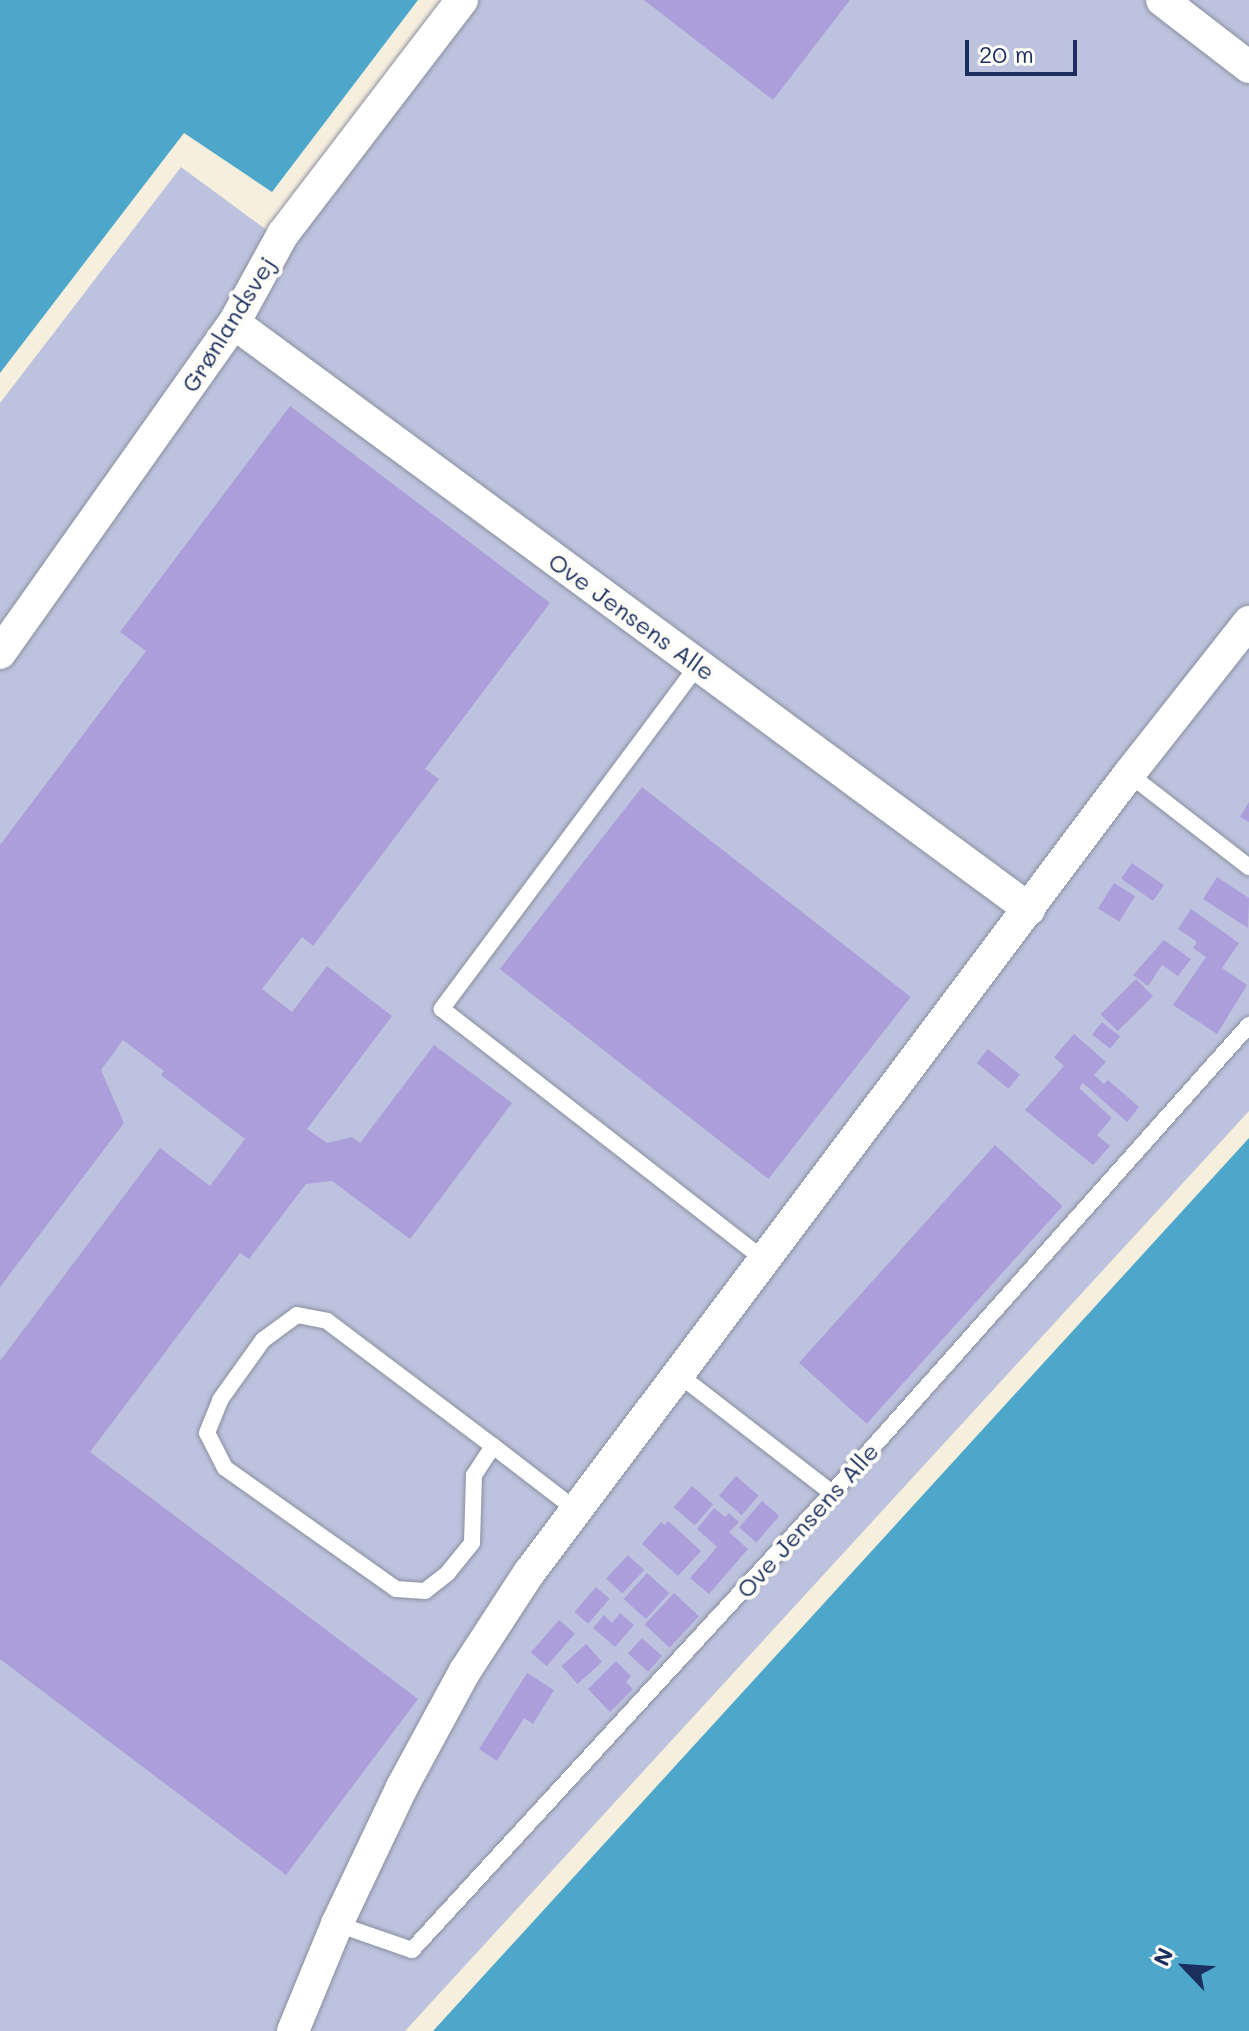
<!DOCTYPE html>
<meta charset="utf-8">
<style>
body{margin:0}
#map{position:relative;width:1249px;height:2031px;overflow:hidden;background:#f7efde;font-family:Mali,sans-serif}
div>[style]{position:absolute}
.industrial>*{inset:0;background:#bdc3de}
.water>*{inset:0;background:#4ca7ca}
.building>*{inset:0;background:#ab9eda;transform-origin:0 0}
.roads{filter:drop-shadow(0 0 2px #898f9e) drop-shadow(0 0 2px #898f9e)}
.lane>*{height:16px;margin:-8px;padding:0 8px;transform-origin:8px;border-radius:8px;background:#fff}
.street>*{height:32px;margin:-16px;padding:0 16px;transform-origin:16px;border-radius:16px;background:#fff}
span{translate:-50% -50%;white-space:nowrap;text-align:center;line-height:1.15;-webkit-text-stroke:8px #fdfcf7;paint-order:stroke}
.street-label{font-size:24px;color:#1b2f5e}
.north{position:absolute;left:1145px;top:1927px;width:80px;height:80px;-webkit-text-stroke:6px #fdfcf7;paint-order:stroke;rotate:295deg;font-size:22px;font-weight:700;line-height:32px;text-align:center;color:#1b2f5e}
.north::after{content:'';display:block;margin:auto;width:28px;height:36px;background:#1b2f5e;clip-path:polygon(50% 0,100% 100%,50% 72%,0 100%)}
.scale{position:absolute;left:965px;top:40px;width:112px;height:36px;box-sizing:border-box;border:4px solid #1b2f5e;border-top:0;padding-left:10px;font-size:24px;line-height:28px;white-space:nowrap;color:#1b2f5e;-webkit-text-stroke:6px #fdfcf7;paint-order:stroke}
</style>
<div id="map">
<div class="industrial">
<div style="clip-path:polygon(444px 0,1249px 0,1249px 1111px,405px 2031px,0 2031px,0 403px,181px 167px,268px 231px)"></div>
</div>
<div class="water">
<div style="clip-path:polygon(0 0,418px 0,272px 192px,184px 133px,0 373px)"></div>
<div style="clip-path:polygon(1249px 1138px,1249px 2031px,433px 2031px,900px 1520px)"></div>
</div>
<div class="building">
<div style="clip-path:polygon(644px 0,850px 0,773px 100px)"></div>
<div style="clip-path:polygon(290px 406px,550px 603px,425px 769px,439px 779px,313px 946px,302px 937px,262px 989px,292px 1012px,327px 966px,392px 1016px,307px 1129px,327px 1143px,352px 1137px,360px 1143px,434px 1045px,512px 1103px,410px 1239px,332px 1181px,306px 1184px,249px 1259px,240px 1253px,90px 1452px,418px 1699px,286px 1875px,0 1659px,0 1361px,160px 1148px,210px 1186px,245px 1139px,161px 1075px,164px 1071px,123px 1040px,101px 1070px,124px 1123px,0 1287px,0 845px,146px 651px,120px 632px)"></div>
<div style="left:642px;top:787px;width:341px;height:231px;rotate:38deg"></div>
<div style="clip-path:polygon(1249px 802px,1249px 822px,1240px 817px)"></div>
<div style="left:1132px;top:863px;width:39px;height:19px;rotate:35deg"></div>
<div style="clip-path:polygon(1217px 877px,1249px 898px,1248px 928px,1203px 899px)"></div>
<div style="left:1114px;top:883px;width:25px;height:30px;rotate:32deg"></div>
<div style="clip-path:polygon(1191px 909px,1239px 943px,1222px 968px,1247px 985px,1217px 1034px,1173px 1005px,1206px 957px,1193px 948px,1197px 942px,1178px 929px)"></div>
<div style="clip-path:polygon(1164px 940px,1191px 959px,1178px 976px,1162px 965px,1148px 986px,1133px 975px)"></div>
<div style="left:1136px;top:979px;width:24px;height:50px;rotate:45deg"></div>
<div style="left:1102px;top:1022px;width:23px;height:16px;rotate:38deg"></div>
<div style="clip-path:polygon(1074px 1034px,1106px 1062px,1094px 1075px,1104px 1084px,1108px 1080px,1139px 1107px,1127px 1122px,1083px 1083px,1079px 1088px,1112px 1118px,1097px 1135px,1110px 1146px,1093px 1165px,1025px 1110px,1064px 1066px,1054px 1057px)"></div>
<div style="left:988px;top:1049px;width:41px;height:18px;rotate:39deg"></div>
<div style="left:995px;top:1145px;width:91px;height:293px;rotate:42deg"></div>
<div style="left:736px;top:1476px;width:30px;height:26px;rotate:41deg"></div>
<div style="left:692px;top:1486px;width:28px;height:28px;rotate:41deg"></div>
<div style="left:762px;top:1501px;width:23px;height:35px;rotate:41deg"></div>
<div style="clip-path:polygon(714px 1508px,725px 1517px,729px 1513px,739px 1522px,729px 1532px,748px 1549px,709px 1594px,690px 1578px,717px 1547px,697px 1529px)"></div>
<div style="clip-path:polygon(668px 1521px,701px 1551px,678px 1576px,642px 1544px,661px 1522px,665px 1525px)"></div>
<div style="left:628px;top:1555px;width:22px;height:32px;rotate:43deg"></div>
<div style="left:647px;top:1573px;width:30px;height:35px;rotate:42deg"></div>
<div style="left:596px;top:1587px;width:18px;height:33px;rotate:41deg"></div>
<div style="left:674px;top:1593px;width:34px;height:43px;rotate:43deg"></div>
<div style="clip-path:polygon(620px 1613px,634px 1625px,615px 1647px,593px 1628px,604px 1615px,612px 1623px)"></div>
<div style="left:559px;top:1620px;width:21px;height:43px;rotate:41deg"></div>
<div style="left:642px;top:1638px;width:27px;height:21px;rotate:42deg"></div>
<div style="left:586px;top:1644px;width:24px;height:33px;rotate:48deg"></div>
<div style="clip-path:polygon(616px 1661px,631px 1676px,626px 1682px,633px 1689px,610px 1712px,588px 1689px)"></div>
<div style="clip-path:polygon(527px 1673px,554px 1690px,533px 1724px,524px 1718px,497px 1761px,479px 1749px)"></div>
</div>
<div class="roads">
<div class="lane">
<div style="left:698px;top:665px;width:429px;rotate:126.7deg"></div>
<div style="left:442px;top:1009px;width:408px;rotate:37.9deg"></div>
<div style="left:1129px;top:774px;width:152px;rotate:37.8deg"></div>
<div style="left:678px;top:1374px;width:195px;rotate:37.7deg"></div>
<div style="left:493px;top:1446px;width:35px;rotate:123deg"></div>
<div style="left:474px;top:1475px;width:68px;rotate:91.7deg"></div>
<div style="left:472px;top:1543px;width:38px;rotate:129deg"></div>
<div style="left:448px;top:1573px;width:29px;rotate:142deg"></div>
<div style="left:425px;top:1591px;width:29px;rotate:-176deg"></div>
<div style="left:396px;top:1589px;width:209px;rotate:-144.7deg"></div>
<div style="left:225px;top:1468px;width:39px;rotate:-117deg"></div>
<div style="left:207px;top:1433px;width:35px;rotate:-68deg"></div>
<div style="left:220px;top:1400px;width:74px;rotate:-54.4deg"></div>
<div style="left:263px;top:1340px;width:42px;rotate:-36.3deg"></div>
<div style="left:297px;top:1315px;width:31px;rotate:11deg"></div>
<div style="left:327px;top:1321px;width:208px;rotate:37deg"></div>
<div style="left:493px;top:1446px;width:105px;rotate:37.6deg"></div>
<div style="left:337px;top:1924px;width:79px;rotate:19.1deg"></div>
<div style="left:412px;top:1950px;width:621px;rotate:-47.42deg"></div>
<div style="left:832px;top:1493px;width:627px;rotate:-48.3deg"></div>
</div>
<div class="street">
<div style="left:1162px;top:0;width:110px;rotate:37.6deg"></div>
<div style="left:234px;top:323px;width:988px;rotate:36.39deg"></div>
<div style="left:0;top:653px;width:405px;rotate:-54.7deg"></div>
<div style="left:234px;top:323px;width:102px;rotate:-61.2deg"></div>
<div style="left:283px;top:234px;width:295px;rotate:-52.6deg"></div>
<div style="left:293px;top:2031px;width:116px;rotate:-67.6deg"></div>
<div style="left:337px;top:1924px;width:152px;rotate:-64.6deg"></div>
<div style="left:402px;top:1787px;width:132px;rotate:-61.5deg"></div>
<div style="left:465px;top:1671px;width:117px;rotate:-56.9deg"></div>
<div style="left:529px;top:1573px;width:999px;rotate:-53.1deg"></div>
<div style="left:1129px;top:774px;width:194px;rotate:-51.7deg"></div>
</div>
</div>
<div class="street-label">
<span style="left:228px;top:324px;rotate:-58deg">Grønlandsvej</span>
<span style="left:632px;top:616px;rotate:36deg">Ove Jensens Alle</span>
<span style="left:807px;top:1520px;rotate:-48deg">Ove Jensens Alle</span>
</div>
<div class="north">N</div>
<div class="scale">20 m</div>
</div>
